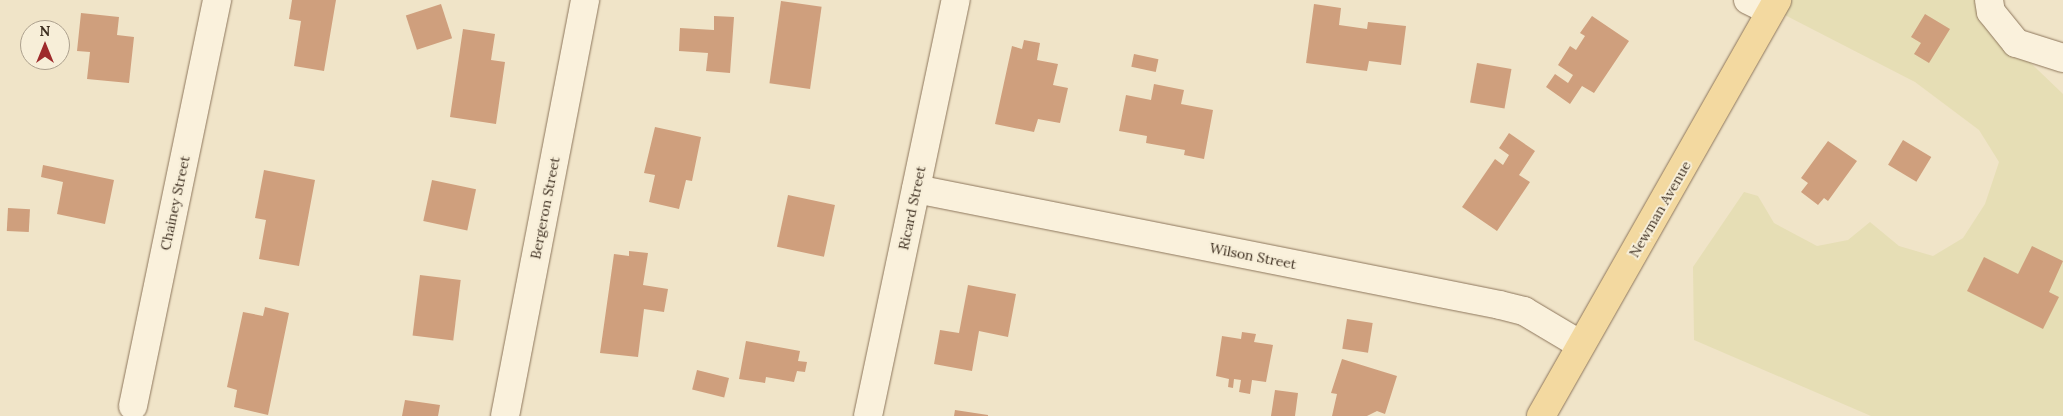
<!DOCTYPE html>
<style>
body{margin:0}
#map{position:relative;width:2063px;height:416px;overflow:hidden;background:#f0e4c8;font-family:Lora,serif}
div>[style]{position:absolute}
.farmland>*{inset:0;background:#e6deb5}
.building>*{inset:0;background:#cf9f7d;transform-origin:0 0}
.roads{filter:drop-shadow(0 0 1px #8d765c) drop-shadow(0 0 1px #8d765c)}
.minor>*{height:28px;margin:-14px;padding:0 14px;transform-origin:14px;border-radius:14px;background:#faf1dc}
.major>*{height:28px;margin:-14px;padding:0 14px;transform-origin:14px;border-radius:14px;background:#f3d9a0}
span{translate:-50% -50%;white-space:nowrap;text-align:center;line-height:1.15;-webkit-text-stroke:4px #f7eed8;paint-order:stroke}
.street-label{font-size:14px;color:#3d2e20}
.north{position:absolute;left:20px;top:20px;width:50px;height:50px;box-sizing:border-box;background:#f7eed8;border:1px solid #ada18e;border-radius:50%;rotate:0deg;font-size:14px;font-weight:700;line-height:20px;text-align:center;color:#3d2e20}
.north::after{content:'';display:block;margin:auto;width:18px;height:22px;background:#9e2a2b;clip-path:polygon(50% 0,100% 100%,50% 72%,0 100%)}
</style>
<div id="map">
<div class="farmland">
<div style="clip-path:polygon(1774px 0,1978px 0,1987px 21px,2063px 94px,2063px 416px,1871px 416px,1694px 340px,1693px 267px,1744px 192px,1758px 196px,1774px 223px,1817px 246px,1848px 240px,1870px 222px,1899px 246px,1933px 256px,1963px 238px,1985px 204px,1999px 162px,1979px 130px,1915px 82px,1777px 11px)"></div>
</div>
<div class="building">
<div style="clip-path:polygon(292px 0,336px 0,324px 71px,294px 66px,301px 21px,289px 19px)"></div>
<div style="left:781px;top:1px;width:41px;height:83px;rotate:8deg"></div>
<div style="left:441px;top:4px;width:36px;height:37px;rotate:72deg"></div>
<div style="clip-path:polygon(1314px 4px,1341px 8px,1339px 25px,1367px 29px,1368px 22px,1406px 26px,1401px 65px,1369px 61px,1367px 71px,1306px 63px)"></div>
<div style="clip-path:polygon(81px 13px,119px 17px,117px 35px,134px 37px,129px 83px,87px 79px,90px 52px,77px 51px)"></div>
<div style="clip-path:polygon(1925px 14px,1950px 29px,1929px 63px,1914px 54px,1921px 43px,1911px 37px)"></div>
<div style="clip-path:polygon(714px 16px,734px 17px,730px 73px,706px 71px,708px 53px,679px 51px,680px 28px,714px 30px)"></div>
<div style="clip-path:polygon(1592px 16px,1629px 41px,1594px 93px,1582px 86px,1570px 104px,1546px 87px,1555px 74px,1568px 83px,1573px 75px,1558px 65px,1570px 46px,1576px 50px,1585px 36px,1580px 33px)"></div>
<div style="clip-path:polygon(463px 29px,495px 34px,491px 60px,505px 62px,496px 124px,450px 117px)"></div>
<div style="clip-path:polygon(1024px 40px,1040px 43px,1037px 60px,1058px 64px,1053px 85px,1068px 88px,1060px 123px,1038px 119px,1034px 132px,995px 124px,1012px 46px,1022px 49px)"></div>
<div style="left:1134px;top:54px;width:25px;height:13px;rotate:12deg"></div>
<div style="left:1477px;top:63px;width:35px;height:40px;rotate:10deg"></div>
<div style="clip-path:polygon(1154px 84px,1184px 90px,1181px 104px,1213px 110px,1204px 159px,1184px 155px,1185px 150px,1146px 143px,1147px 136px,1119px 131px,1126px 95px,1151px 100px)"></div>
<div style="clip-path:polygon(655px 127px,701px 137px,692px 181px,686px 180px,679px 209px,649px 202px,655px 175px,644px 173px)"></div>
<div style="clip-path:polygon(1509px 133px,1535px 151px,1519px 175px,1530px 182px,1497px 231px,1462px 207px,1495px 159px,1503px 165px,1509px 155px,1499px 148px)"></div>
<div style="left:1903px;top:140px;width:33px;height:29px;rotate:31deg"></div>
<div style="clip-path:polygon(1828px 141px,1857px 161px,1828px 201px,1824px 198px,1818px 205px,1801px 192px,1808px 183px,1801px 178px)"></div>
<div style="clip-path:polygon(43px 165px,114px 180px,105px 224px,57px 214px,63px 182px,41px 177px)"></div>
<div style="clip-path:polygon(264px 170px,315px 180px,299px 266px,259px 259px,266px 220px,255px 218px)"></div>
<div style="left:432px;top:180px;width:45px;height:42px;rotate:12deg"></div>
<div style="left:788px;top:195px;width:48px;height:53px;rotate:12deg"></div>
<div style="left:8px;top:208px;width:22px;height:23px;rotate:3deg"></div>
<div style="clip-path:polygon(2032px 246px,2063px 261px,2049px 292px,2059px 297px,2043px 329px,1967px 291px,1984px 257px,2018px 274px)"></div>
<div style="clip-path:polygon(629px 251px,648px 253px,643px 285px,668px 289px,664px 312px,644px 309px,638px 357px,600px 353px,614px 254px,629px 256px)"></div>
<div style="left:420px;top:275px;width:41px;height:61px;rotate:7deg"></div>
<div style="clip-path:polygon(968px 285px,1016px 294px,1008px 337px,979px 331px,972px 371px,934px 364px,940px 330px,959px 333px)"></div>
<div style="clip-path:polygon(265px 307px,289px 313px,268px 415px,234px 407px,237px 390px,227px 387px,243px 312px,263px 316px)"></div>
<div style="left:1347px;top:319px;width:26px;height:30px;rotate:9deg"></div>
<div style="clip-path:polygon(1242px 332px,1256px 334px,1254px 342px,1273px 345px,1266px 382px,1252px 380px,1250px 394px,1239px 392px,1241px 380px,1234px 379px,1233px 388px,1228px 387px,1229px 379px,1216px 376px,1222px 336px,1241px 339px)"></div>
<div style="clip-path:polygon(746px 341px,800px 351px,798px 361px,807px 362px,805px 372px,797px 371px,794px 382px,766px 377px,765px 383px,739px 379px)"></div>
<div style="clip-path:polygon(1342px 359px,1397px 376px,1385px 414px,1377px 411px,1367px 416px,1332px 416px,1337px 394px,1331px 393px)"></div>
<div style="left:697px;top:370px;width:33px;height:20px;rotate:14deg"></div>
<div style="clip-path:polygon(1275px 390px,1298px 393px,1295px 416px,1271px 416px)"></div>
<div style="clip-path:polygon(405px 400px,440px 405px,438px 416px,402px 416px)"></div>
<div style="clip-path:polygon(955px 410px,988px 415px,988px 416px,954px 416px)"></div>
</div>
<div class="roads">
<div class="minor">
<div style="left:1748px;top:0;width:25px;rotate:26deg"></div>
<div style="left:1989px;top:0;width:12px;rotate:81deg"></div>
<div style="left:1991px;top:12px;width:40px;rotate:51deg"></div>
<div style="left:2016px;top:43px;width:49px;rotate:17.7deg"></div>
<div style="left:916px;top:189px;width:595px;rotate:11.23deg"></div>
<div style="left:1500px;top:305px;width:25px;rotate:14deg"></div>
<div style="left:1524px;top:311px;width:66px;rotate:30.8deg"></div>
<div style="left:133px;top:406px;width:415px;rotate:-78.3deg"></div>
<div style="left:505px;top:416px;width:424px;rotate:-79.1deg"></div>
<div style="left:868px;top:416px;width:425px;rotate:-78.1deg"></div>
</div>
<div class="major">
<div style="left:1541px;top:416px;width:478px;rotate:-60.4deg"></div>
</div>
</div>
<div class="street-label">
<span style="left:175px;top:203px;rotate:-78deg">Chainey Street</span>
<span style="left:545px;top:208px;rotate:-79deg">Bergeron Street</span>
<span style="left:912px;top:208px;rotate:-78deg">Ricard Street</span>
<span style="left:1660px;top:209px;rotate:-60deg">Newman Avenue</span>
<span style="left:1253px;top:256px;rotate:11deg">Wilson Street</span>
</div>
<div class="north">N</div>
</div>
